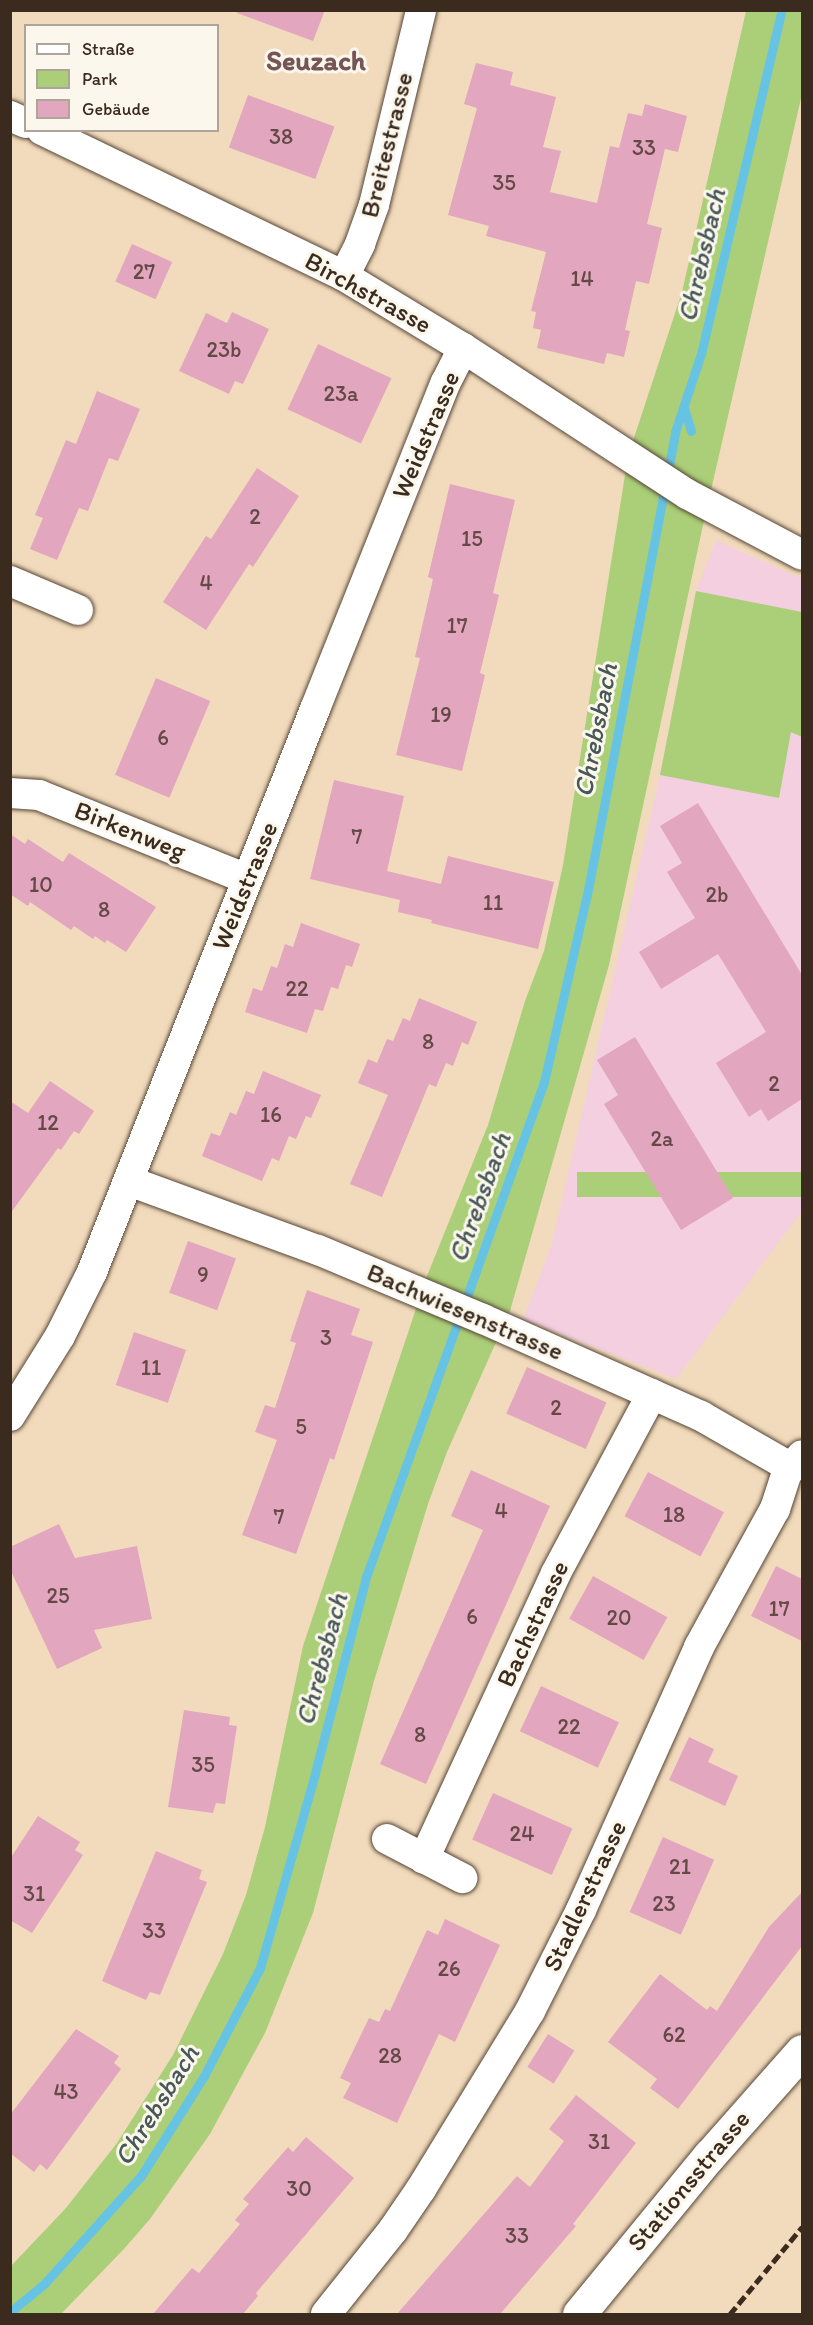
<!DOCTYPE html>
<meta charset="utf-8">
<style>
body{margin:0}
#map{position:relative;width:813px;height:2325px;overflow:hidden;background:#f2dbbc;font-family:Itim,sans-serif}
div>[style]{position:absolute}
.built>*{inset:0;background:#f3cfe0}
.green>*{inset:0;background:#abcf78;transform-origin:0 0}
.stream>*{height:9px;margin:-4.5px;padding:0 4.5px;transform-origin:4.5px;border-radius:4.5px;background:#66c3e4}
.building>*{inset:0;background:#e2a6bf;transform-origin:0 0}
.roads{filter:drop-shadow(0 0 2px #564536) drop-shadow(0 0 2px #564536)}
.minor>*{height:30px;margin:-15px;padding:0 15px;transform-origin:15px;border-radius:15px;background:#fff}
.secondary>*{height:33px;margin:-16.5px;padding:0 16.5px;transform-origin:16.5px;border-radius:16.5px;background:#fff}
.rail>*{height:4.5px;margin-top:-2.25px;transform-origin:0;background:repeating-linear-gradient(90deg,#3b2a1e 0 9px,transparent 0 13.5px)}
span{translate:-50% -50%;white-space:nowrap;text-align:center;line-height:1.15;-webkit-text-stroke:6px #fbf7ec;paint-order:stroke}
.number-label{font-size:22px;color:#654946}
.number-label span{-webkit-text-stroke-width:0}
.street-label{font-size:26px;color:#3b2a1e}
.water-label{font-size:27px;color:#485859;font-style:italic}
.quarter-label{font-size:28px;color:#755556;font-weight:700}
.frame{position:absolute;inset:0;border:12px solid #3b2a1e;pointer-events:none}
.legend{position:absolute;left:24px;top:24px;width:195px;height:108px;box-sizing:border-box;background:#fbf7ec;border:2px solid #aea59a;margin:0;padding:8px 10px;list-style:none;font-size:18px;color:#3b2a1e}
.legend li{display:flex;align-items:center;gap:12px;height:30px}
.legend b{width:30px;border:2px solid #aea59a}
</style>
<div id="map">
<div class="built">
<div style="clip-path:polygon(716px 540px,802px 579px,802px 1211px,676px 1379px,523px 1319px,551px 1247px,660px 775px,696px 591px)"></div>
</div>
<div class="green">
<div style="clip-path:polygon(746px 11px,802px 11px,802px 94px,703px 525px,609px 965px,510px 1311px,447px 1452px,428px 1504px,374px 1681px,313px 1913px,265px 2033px,210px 2134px,150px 2219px,123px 2250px,61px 2314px,11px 2314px,10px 2267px,66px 2208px,117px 2143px,173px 2055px,223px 1954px,246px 1895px,265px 1827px,303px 1646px,427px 1276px,488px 1125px,525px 1001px,544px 951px,563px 865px,628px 456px,682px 292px)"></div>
<div style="clip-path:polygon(696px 591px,802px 612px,802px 737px,791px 732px,779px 798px,660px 775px)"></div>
<div style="left:802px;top:1172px;width:25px;height:225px;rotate:90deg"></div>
</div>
<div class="stream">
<div style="left:684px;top:408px;width:24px;rotate:73deg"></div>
<div style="left:10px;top:2312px;width:44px;rotate:-39.5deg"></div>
<div style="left:44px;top:2284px;width:145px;rotate:-48.1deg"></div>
<div style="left:141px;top:2176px;width:118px;rotate:-57.8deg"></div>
<div style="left:204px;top:2076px;width:122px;rotate:-62.6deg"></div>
<div style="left:260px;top:1968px;width:203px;rotate:-74.2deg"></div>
<div style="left:315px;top:1773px;width:203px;rotate:-75.4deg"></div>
<div style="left:366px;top:1577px;width:526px;rotate:-70.22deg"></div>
<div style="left:544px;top:1082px;width:192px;rotate:-77.1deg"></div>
<div style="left:587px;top:895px;width:471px;rotate:-79.2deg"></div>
<div style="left:675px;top:432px;width:82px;rotate:-71.6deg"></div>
<div style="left:701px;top:354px;width:353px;rotate:-76.8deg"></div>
</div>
<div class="building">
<div style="clip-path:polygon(238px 10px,325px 10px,313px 41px,237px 13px)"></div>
<div style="clip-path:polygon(476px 63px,513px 72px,510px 85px,556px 97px,543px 147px,561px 151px,550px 192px,597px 203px,610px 146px,619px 148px,628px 113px,642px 116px,645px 104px,687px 116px,678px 152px,665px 149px,647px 224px,662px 228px,649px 284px,636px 281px,625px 330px,630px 331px,624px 357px,607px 353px,604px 364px,537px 348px,541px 330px,533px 328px,536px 312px,531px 311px,546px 252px,486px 236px,489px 226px,448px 215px,477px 108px,464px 104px)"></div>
<div style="left:248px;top:95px;width:92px;height:56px;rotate:20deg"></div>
<div style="left:132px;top:244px;width:44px;height:41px;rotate:24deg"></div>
<div style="clip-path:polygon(232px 312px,269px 329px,243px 384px,235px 381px,229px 394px,179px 371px,206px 313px,227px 323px)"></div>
<div style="left:318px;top:344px;width:81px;height:72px;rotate:25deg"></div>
<div style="clip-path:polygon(97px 391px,140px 409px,118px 461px,109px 458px,88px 511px,79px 508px,57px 560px,30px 549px,43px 518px,35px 515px,66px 440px,76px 444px)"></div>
<div style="clip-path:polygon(257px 468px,299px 496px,253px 567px,249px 564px,206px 630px,163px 602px,206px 536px,211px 539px)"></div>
<div style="clip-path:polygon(450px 484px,515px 500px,493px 593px,499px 595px,480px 673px,485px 675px,462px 771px,396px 755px,420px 658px,415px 657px,433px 579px,428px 577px)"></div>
<div style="left:156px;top:678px;width:59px;height:105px;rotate:23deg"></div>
<div style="clip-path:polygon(334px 780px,404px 796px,387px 871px,441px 884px,448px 856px,554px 882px,538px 949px,431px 923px,432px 920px,398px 912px,400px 900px,310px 879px)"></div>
<div style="clip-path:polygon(698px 803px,802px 975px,802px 1099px,768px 1121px,761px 1109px,749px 1117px,716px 1063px,766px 1032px,718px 954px,661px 989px,639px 952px,695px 918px,667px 872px,682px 863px,660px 826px)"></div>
<div style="clip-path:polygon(10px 834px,25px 844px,28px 839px,63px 862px,69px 853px,156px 907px,126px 952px,107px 940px,105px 943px,95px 936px,93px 939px,74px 926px,71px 930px,30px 902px,28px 906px,10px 894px)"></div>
<div style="clip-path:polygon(301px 923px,360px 944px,352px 967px,346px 965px,338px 989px,331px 987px,323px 1011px,315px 1009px,307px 1033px,245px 1012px,253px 988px,262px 991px,271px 966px,277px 968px,285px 944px,293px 947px)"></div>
<div style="clip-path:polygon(419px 998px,477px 1022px,468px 1045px,462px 1042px,453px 1066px,446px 1063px,436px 1087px,429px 1084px,382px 1197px,350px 1184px,388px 1095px,358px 1083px,368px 1059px,377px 1063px,387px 1039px,393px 1041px,403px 1018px,410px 1021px)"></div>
<div style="clip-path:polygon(635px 1037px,733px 1198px,681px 1230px,604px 1104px,618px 1095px,597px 1060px)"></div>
<div style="clip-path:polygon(263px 1071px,321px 1095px,311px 1118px,306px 1116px,296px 1139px,289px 1136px,279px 1161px,272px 1158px,262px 1181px,202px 1156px,211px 1133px,220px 1136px,230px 1112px,236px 1115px,246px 1091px,254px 1094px)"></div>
<div style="clip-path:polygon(50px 1081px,94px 1111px,79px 1134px,74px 1131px,61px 1150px,58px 1148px,10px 1214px,10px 1101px,28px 1113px)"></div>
<div style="left:188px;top:1241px;width:51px;height:55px;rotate:20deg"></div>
<div style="clip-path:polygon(307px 1290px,360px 1309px,351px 1335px,373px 1342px,334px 1460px,330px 1458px,296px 1554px,242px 1535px,277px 1440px,255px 1432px,265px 1405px,275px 1408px,296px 1343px,290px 1341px)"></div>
<div style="left:134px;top:1332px;width:55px;height:56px;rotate:19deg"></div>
<div style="left:527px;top:1367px;width:87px;height:51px;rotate:24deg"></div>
<div style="clip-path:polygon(471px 1470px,550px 1506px,426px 1784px,380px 1764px,483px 1530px,451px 1516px)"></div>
<div style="left:648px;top:1472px;width:86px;height:50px;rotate:28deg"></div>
<div style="clip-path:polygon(59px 1524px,75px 1558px,137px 1546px,152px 1619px,94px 1630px,102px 1648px,57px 1669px,10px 1569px,10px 1547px)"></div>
<div style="clip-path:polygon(776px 1566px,802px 1579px,802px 1641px,751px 1616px)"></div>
<div style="left:593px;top:1576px;width:85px;height:49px;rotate:29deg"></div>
<div style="left:541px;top:1686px;width:86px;height:50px;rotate:25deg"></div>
<div style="clip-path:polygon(184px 1710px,230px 1717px,229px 1725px,237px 1726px,225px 1804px,216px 1803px,213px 1813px,168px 1807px)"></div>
<div style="clip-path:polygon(689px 1737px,714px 1749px,708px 1762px,738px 1776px,725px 1806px,669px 1780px)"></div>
<div style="left:493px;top:1793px;width:87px;height:51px;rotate:24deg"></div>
<div style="clip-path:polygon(38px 1816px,80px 1842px,75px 1850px,83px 1855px,32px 1933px,10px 1920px,10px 1859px)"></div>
<div style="left:663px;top:1837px;width:56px;height:82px;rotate:24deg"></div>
<div style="clip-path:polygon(156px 1851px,202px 1870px,199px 1879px,207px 1882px,160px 1995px,150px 1992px,146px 2000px,102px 1981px)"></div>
<div style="clip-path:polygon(802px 1892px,802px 1946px,678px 2109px,650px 2088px,657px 2079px,608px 2042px,660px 1974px,707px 2010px,710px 2006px,717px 2011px,769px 1927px)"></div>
<div style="clip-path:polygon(445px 1919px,500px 1945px,455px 2042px,439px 2034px,397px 2123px,343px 2098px,351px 2083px,340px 2078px,369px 2018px,379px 2022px,385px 2009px,390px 2011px,427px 1930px,438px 1935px)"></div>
<div style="clip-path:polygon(76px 2029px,119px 2056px,114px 2063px,121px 2069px,47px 2170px,40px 2164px,34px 2172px,10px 2153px,10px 2115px)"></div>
<div style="left:548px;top:2034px;width:31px;height:39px;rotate:32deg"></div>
<div style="clip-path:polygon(576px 2095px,636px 2143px,573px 2224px,576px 2226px,500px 2314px,397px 2314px,517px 2176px,530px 2187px,564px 2141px,549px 2129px)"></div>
<div style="clip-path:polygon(306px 2137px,354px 2178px,256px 2293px,258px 2296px,243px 2314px,153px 2314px,192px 2268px,199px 2273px,240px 2224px,235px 2220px,249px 2204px,243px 2199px,288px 2147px,293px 2152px)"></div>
</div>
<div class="roads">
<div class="minor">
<div style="left:10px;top:116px;width:17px;rotate:24deg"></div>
<div style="left:42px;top:130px;width:335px;rotate:25.8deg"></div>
<div style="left:344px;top:276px;width:139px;rotate:31.2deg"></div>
<div style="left:463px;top:348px;width:267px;rotate:33.1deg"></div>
<div style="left:687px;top:494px;width:130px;rotate:27.9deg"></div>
<div style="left:344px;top:276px;width:36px;rotate:-63deg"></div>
<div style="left:360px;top:244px;width:41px;rotate:-70.3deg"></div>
<div style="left:374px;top:205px;width:201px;rotate:-76.4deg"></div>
<div style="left:10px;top:581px;width:74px;rotate:23.1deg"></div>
<div style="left:10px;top:793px;width:29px;rotate:4deg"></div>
<div style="left:39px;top:795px;width:224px;rotate:22deg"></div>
<div style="left:129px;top:1181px;width:201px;rotate:20.1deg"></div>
<div style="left:318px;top:1250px;width:179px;rotate:22.7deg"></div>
<div style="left:483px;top:1319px;width:239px;rotate:24deg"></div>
<div style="left:701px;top:1416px;width:103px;rotate:29.8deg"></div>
<div style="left:10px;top:1416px;width:94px;rotate:-58deg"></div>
<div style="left:60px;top:1336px;width:72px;rotate:-63.4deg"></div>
<div style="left:92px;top:1272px;width:606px;rotate:-68.39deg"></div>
<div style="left:315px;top:709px;width:352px;rotate:-68.2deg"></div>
<div style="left:446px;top:382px;width:38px;rotate:-63deg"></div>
<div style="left:387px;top:1839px;width:85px;rotate:27.5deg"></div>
<div style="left:424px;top:1859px;width:315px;rotate:-65.2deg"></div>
<div style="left:556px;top:1573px;width:203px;rotate:-61.8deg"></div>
<div style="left:326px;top:2314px;width:107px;rotate:-51.4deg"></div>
<div style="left:393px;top:2230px;width:50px;rotate:-55.7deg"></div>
<div style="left:421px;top:2189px;width:209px;rotate:-58.5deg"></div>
<div style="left:530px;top:2011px;width:113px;rotate:-63.2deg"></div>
<div style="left:581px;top:1910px;width:288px;rotate:-65.8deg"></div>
<div style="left:699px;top:1647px;width:158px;rotate:-61.2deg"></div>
<div style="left:775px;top:1509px;width:38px;rotate:-72deg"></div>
<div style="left:787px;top:1473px;width:23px;rotate:-50deg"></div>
</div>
<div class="secondary">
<div style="left:579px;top:2314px;width:205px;rotate:-50.6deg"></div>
<div style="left:709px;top:2156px;width:140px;rotate:-48.5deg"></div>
</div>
</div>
<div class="rail">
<div style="left:730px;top:2314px;width:113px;rotate:-50.4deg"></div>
</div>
<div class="number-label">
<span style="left:281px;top:137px">38</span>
<span style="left:644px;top:148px">33</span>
<span style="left:504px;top:183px">35</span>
<span style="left:144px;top:272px">27</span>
<span style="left:582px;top:279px">14</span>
<span style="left:224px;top:350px">23b</span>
<span style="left:341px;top:394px">23a</span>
<span style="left:255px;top:517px">2</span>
<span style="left:472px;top:539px">15</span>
<span style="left:206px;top:583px">4</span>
<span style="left:457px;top:626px">17</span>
<span style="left:441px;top:715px">19</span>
<span style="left:163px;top:738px">6</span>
<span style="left:357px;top:837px">7</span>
<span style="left:41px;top:885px">10</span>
<span style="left:717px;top:895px">2b</span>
<span style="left:493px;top:903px">11</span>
<span style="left:104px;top:910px">8</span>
<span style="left:297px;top:989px">22</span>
<span style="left:428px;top:1042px">8</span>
<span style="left:774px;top:1084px">2</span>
<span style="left:271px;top:1115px">16</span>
<span style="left:48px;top:1123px">12</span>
<span style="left:662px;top:1139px">2a</span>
<span style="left:203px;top:1275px">9</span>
<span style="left:326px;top:1338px">3</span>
<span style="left:151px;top:1368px">11</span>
<span style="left:556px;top:1408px">2</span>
<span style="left:301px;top:1427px">5</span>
<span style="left:501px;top:1511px">4</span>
<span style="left:674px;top:1515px">18</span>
<span style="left:279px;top:1517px">7</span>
<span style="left:58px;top:1596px">25</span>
<span style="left:779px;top:1609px">17</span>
<span style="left:472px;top:1617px">6</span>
<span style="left:619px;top:1618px">20</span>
<span style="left:569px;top:1727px">22</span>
<span style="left:420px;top:1735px">8</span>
<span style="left:203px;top:1765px">35</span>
<span style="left:522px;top:1834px">24</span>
<span style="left:680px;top:1867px">21</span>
<span style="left:34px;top:1894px">31</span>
<span style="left:664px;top:1904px">23</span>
<span style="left:154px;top:1931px">33</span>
<span style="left:449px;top:1969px">26</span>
<span style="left:674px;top:2035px">62</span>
<span style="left:390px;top:2056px">28</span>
<span style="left:66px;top:2092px">43</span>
<span style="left:599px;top:2142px">31</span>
<span style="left:299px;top:2189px">30</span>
<span style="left:517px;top:2236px">33</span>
</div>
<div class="street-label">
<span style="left:387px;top:145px;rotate:-76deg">Breitestrasse</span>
<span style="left:368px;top:293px;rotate:29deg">Birchstrasse</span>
<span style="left:426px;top:435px;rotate:-67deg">Weidstrasse</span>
<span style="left:130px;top:831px;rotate:22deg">Birkenweg</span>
<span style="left:245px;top:886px;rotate:-68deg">Weidstrasse</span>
<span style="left:465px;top:1312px;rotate:23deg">Bachwiesenstrasse</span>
<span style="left:533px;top:1624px;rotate:-65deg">Bachstrasse</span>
<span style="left:585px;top:1896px;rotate:-65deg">Stadlerstrasse</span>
<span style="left:689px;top:2181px;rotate:-50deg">Stationsstrasse</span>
</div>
<div class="water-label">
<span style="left:701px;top:255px;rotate:-77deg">Chrebsbach</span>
<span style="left:595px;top:730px;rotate:-79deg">Chrebsbach</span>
<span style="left:479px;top:1197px;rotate:-70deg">Chrebsbach</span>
<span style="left:321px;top:1659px;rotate:-75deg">Chrebsbach</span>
<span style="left:156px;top:2105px;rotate:-58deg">Chrebsbach</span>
</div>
<div class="quarter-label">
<span style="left:316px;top:60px">Seuzach</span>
</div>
<div class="frame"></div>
<ul class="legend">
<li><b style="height:8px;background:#fff"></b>Straße</li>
<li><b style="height:16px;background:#abcf78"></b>Park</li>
<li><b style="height:16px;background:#e2a6bf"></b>Gebäude</li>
</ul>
</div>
